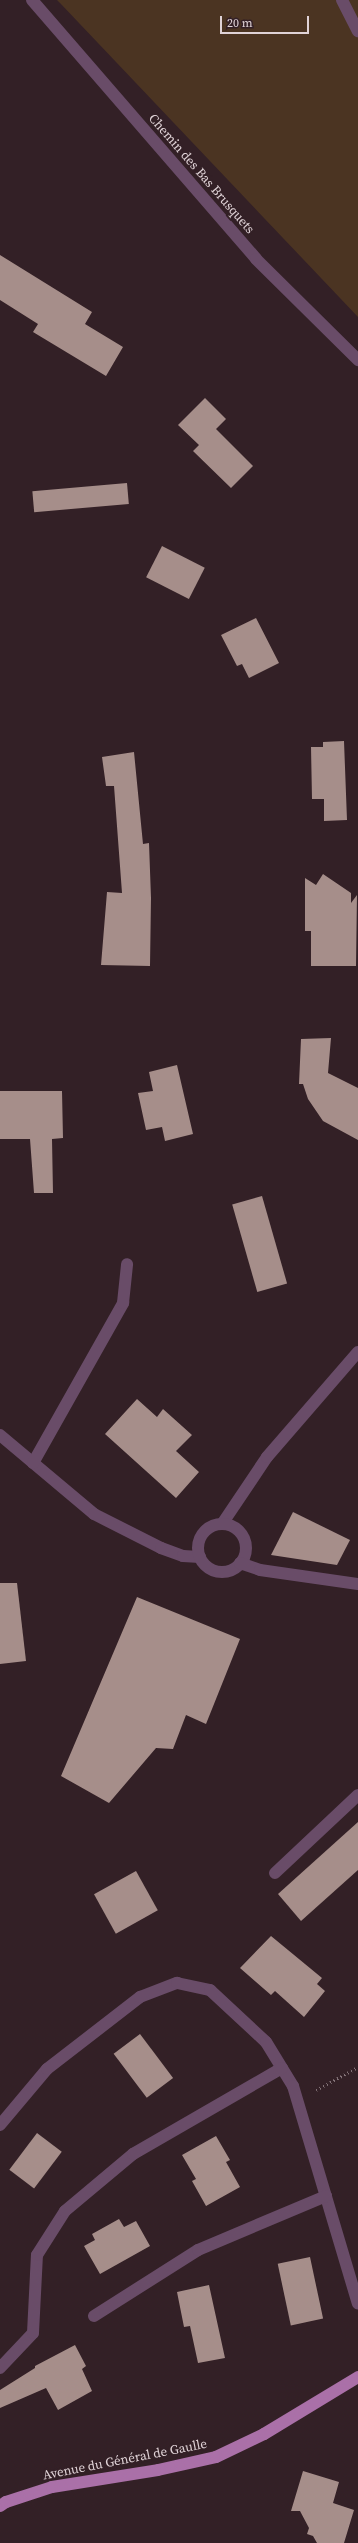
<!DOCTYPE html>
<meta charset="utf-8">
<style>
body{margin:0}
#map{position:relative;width:358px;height:2543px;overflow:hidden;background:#332026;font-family:"Source Serif 4",serif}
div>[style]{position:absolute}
.green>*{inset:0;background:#4b3422}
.building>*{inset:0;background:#a68e8a;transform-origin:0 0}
.path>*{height:2.5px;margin-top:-1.25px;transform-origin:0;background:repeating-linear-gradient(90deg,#827277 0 1px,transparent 0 4px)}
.minor>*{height:12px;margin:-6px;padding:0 6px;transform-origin:6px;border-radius:6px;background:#694c68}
.minor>.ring{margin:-6px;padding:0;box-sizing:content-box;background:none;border:12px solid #694c68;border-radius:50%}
.major>*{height:12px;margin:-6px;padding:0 6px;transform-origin:6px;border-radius:6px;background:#aa70a8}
span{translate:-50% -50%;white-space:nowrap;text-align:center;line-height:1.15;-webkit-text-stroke:4px #332026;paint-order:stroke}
.street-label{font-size:13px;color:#e0d3d7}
.scale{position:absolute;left:220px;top:16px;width:89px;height:18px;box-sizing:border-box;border:2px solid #e0d3d7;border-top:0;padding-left:5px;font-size:12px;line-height:14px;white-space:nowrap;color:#e0d3d7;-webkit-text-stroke:3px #332026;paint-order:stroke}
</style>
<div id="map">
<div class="green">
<div style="clip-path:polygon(57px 0,358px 0,358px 317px,60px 3px)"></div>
</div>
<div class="building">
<div style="clip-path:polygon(0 255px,92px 312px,85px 324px,123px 347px,106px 376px,33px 332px,38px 324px,0 300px)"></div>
<div style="clip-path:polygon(205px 398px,226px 419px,216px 429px,253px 466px,231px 488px,193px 451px,199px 445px,178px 425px)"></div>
<div style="left:127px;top:483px;width:21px;height:95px;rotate:85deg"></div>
<div style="left:162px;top:546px;width:48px;height:35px;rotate:27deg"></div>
<div style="clip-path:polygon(256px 618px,279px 663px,249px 678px,242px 664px,237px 666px,221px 635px)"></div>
<div style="clip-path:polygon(344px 741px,347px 820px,324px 821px,324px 799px,312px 799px,311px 747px,323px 747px,323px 742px)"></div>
<div style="clip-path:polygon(134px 752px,143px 844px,149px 843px,151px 898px,150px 966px,101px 965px,107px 892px,122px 893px,114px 786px,106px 786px,102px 757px)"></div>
<div style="clip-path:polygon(323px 874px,351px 893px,351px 903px,357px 895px,356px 966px,311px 966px,311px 931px,305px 931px,305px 878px,316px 885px)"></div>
<div style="clip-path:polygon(331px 1038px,328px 1073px,358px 1088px,358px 1140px,323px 1121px,308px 1099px,303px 1084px,299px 1084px,301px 1039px)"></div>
<div style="clip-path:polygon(177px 1065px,193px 1134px,165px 1141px,162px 1127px,146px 1130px,138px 1093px,153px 1091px,149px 1072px)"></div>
<div style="clip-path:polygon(0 1091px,62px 1091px,63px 1138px,52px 1139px,53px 1193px,34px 1193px,30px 1139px,0 1139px)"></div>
<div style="left:262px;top:1196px;width:91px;height:31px;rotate:74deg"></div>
<div style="clip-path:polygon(137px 1399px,157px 1417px,163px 1409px,192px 1435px,176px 1451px,199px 1472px,176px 1498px,105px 1434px)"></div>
<div style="clip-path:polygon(293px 1512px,350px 1540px,337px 1565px,271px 1555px)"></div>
<div style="clip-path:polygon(0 1583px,17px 1583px,26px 1661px,0 1664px)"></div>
<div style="clip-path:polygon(137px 1597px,240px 1639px,206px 1724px,186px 1715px,173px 1749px,156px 1748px,109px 1803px,61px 1776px)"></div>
<div style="clip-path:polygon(358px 1822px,358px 1870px,301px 1921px,278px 1894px)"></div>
<div style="left:136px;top:1871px;width:45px;height:48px;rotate:61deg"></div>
<div style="clip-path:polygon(271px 1936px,322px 1978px,317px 1984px,325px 1991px,304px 2017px,275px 1991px,271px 1995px,240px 1968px)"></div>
<div style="left:140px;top:2034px;width:55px;height:33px;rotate:53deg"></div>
<div style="left:37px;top:2133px;width:31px;height:46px;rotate:37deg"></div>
<div style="clip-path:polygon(216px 2136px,230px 2160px,226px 2162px,240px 2187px,206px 2206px,192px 2181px,196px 2179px,182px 2155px)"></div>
<div style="clip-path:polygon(119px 2219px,124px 2227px,136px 2221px,150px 2246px,100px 2274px,84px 2246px,95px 2240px,92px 2234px)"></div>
<div style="left:310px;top:2257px;width:63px;height:33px;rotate:78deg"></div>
<div style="clip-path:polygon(209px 2285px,225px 2358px,198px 2363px,190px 2326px,184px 2327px,177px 2292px)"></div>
<div style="clip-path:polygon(75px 2345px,86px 2366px,82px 2369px,92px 2391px,58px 2410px,46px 2388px,0 2408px,0 2390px,35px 2368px,35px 2366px)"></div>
<div style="clip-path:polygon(303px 2471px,339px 2482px,333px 2503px,354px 2510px,344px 2543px,317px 2543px,313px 2536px,307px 2534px,309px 2528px,300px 2511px,291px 2511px)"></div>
</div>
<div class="path">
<div style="left:316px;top:2090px;width:48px;rotate:-28.7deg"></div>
</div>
<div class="minor">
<div style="left:32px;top:0;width:342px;rotate:49.1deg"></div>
<div style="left:256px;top:259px;width:144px;rotate:44.7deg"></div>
<div style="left:342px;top:0;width:35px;rotate:63deg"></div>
<div style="left:0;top:1435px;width:123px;rotate:40deg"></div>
<div style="left:94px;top:1514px;width:75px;rotate:26.9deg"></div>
<div style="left:161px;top:1548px;width:23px;rotate:20deg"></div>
<div style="left:183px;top:1556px;width:17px;rotate:3deg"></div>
<div style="left:33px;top:1463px;width:184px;rotate:-60.6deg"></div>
<div style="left:123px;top:1303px;width:39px;rotate:-84deg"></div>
<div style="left:222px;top:1524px;width:81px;rotate:-56.1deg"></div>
<div style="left:267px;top:1457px;width:139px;rotate:-49.1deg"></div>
<div class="ring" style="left:198px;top:1524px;width:36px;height:36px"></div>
<div style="left:240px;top:1563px;width:21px;rotate:19deg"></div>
<div style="left:260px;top:1570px;width:99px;rotate:8.1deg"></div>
<div style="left:275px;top:1873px;width:114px;rotate:-43.2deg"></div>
<div style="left:0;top:2125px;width:73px;rotate:-50deg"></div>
<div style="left:47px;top:2069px;width:118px;rotate:-37.7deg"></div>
<div style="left:140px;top:1997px;width:40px;rotate:-21deg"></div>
<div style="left:177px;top:1983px;width:34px;rotate:12deg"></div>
<div style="left:210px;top:1990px;width:76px;rotate:42.9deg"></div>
<div style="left:266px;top:2042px;width:52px;rotate:58.5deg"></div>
<div style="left:293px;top:2086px;width:227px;rotate:73.4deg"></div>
<div style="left:94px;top:2316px;width:123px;rotate:-32.4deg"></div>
<div style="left:198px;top:2250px;width:139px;rotate:-22.9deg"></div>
<div style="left:0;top:2368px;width:48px;rotate:-46.7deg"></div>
<div style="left:33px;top:2333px;width:78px;rotate:-87.1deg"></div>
<div style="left:37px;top:2255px;width:52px;rotate:-57.5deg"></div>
<div style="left:65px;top:2211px;width:89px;rotate:-40deg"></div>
<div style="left:133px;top:2154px;width:172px;rotate:-30deg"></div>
</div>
<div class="major">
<div style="left:0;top:2506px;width:7px;rotate:-34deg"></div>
<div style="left:6px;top:2502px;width:48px;rotate:-18.1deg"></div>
<div style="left:52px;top:2487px;width:107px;rotate:-9.1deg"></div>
<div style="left:158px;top:2470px;width:59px;rotate:-12.6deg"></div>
<div style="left:216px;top:2457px;width:53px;rotate:-25.6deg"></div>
<div style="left:264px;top:2434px;width:110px;rotate:-31.2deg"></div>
</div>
<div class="street-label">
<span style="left:201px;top:174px;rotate:49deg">Chemin des Bas Brusquets</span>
<span style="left:125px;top:2460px;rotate:-11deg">Avenue du Général de Gaulle</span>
</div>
<div class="scale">20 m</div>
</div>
